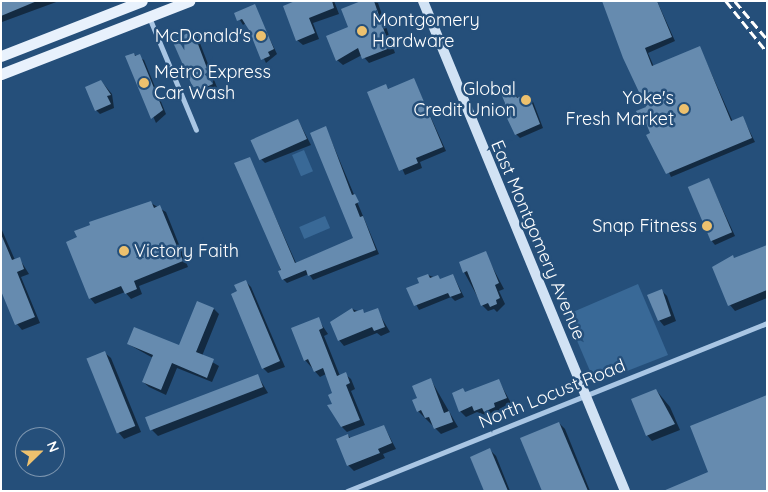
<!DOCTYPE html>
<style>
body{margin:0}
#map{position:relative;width:768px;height:492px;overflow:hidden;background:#254f7a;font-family:Quicksand,sans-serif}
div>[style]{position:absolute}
.green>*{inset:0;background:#396997;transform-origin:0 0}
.shadow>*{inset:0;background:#0007}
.building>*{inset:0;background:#668baf;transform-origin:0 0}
.minor>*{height:5px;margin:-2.5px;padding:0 2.5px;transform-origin:2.5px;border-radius:2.5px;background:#a9c6e4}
.secondary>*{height:10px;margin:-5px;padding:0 5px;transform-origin:5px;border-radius:5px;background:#d1e2f4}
.primary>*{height:11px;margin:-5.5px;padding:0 5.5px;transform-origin:5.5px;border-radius:5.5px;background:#e8f1fc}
.rail>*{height:2.5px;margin-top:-1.25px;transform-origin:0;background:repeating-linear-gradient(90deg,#fff 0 9px,transparent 0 13px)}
.dots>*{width:14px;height:14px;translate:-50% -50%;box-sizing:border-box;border:2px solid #254f7a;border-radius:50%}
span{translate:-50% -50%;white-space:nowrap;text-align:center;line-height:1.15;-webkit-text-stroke:5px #254f7a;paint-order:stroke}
.poi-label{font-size:18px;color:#fff}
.left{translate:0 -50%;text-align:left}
.right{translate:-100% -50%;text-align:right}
.street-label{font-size:18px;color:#fff}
.frame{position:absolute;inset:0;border:2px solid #fff;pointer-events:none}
.north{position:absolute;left:15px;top:427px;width:50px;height:50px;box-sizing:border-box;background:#254f7a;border:1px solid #7c95af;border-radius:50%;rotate:68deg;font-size:14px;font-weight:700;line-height:20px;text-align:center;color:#fff}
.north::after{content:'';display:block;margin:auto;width:18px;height:22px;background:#edc16e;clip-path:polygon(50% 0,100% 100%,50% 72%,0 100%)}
</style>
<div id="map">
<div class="green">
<div style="left:304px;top:150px;width:23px;height:13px;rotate:67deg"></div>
<div style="left:325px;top:216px;width:13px;height:28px;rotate:67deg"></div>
<div style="clip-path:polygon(638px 284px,668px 355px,604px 380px,590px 371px,566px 315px)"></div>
</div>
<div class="shadow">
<div style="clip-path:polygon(59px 1px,2px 22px,1px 28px,1px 2px)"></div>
<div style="clip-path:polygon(299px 1px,334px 1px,339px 14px,313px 23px,319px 39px,303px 45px,297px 40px)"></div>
<div style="clip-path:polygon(364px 1px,378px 3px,395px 53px,369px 63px,362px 55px,343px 65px,337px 60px)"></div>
<div style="clip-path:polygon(603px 1px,657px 1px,675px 41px,648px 53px,654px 67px,700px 48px,733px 122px,743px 118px,755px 142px,671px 177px,647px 123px,641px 119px,648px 108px)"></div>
<div style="clip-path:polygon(254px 6px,277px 54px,266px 63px,246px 23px,243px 25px,236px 14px)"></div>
<div style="clip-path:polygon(193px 33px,198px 38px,218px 90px,202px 97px,196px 91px)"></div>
<div style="clip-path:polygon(133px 54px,144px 60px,166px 114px,156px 123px,127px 57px)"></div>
<div style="clip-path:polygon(414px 80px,446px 151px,420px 162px,422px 168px,405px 175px,368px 93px,385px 86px,390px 90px)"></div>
<div style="clip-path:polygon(101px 81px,112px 94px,114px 108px,100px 114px,96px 110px)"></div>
<div style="clip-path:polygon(512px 88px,518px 98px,528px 94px,532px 99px,543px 128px,520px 138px,516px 134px)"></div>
<div style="clip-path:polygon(298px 120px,311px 145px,265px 163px,259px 157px)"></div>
<div style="clip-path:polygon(326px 128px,379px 254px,313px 280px,309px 274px,287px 283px,283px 279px,249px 158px,296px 263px,354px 239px)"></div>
<div style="clip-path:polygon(709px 180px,735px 236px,715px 245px,711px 240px)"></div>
<div style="clip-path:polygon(151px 203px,166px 212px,188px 267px,139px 286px,142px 294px,131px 299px,125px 292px,95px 304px,90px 298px,78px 238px)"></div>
<div style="clip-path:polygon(1px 228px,15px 260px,19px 258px,29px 274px,21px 277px,40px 323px,22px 330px,17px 324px,1px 287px)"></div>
<div style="clip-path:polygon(767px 246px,767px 298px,735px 311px,730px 305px,733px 257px,735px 259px)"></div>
<div style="clip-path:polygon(485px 253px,504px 289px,499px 291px,505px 304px,497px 312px,494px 309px,488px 311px,482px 305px,464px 272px)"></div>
<div style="clip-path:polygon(428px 275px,441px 280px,453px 275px,464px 297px,455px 301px,451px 297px,419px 310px,408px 289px,420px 283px)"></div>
<div style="clip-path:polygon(246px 282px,251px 287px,285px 367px,268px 373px,263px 368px,238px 292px)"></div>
<div style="clip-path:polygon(661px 290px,667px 296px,676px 321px,664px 326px,659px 320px)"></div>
<div style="clip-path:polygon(214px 309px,219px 314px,202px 356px,219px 366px,212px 382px,177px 368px,166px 395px,149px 387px,143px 382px,153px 358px,128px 344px,179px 347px)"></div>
<div style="clip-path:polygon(352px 309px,366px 314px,377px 310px,390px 332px,381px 336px,377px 333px,344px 346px,339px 340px)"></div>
<div style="clip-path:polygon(318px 319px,328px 334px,324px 336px,340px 376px,345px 374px,351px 379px,355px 389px,351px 391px,365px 425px,347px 432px,342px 427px,333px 404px,334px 394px,326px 374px,320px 377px,305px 360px)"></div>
<div style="clip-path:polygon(105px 353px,111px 358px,141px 432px,124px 439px,119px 433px)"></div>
<div style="clip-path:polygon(258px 376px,268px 393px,158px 436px,152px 430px)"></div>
<div style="clip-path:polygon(431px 380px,458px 427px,441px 434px,418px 411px,419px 399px)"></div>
<div style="clip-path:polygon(499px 381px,511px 403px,499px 409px,500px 413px,491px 417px,477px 412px,466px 417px,460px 411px,466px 393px)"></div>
<div style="clip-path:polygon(656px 390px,670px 407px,680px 430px,652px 441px,647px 435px)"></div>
<div style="clip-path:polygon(559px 423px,565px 429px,590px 491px,543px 491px)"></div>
<div style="clip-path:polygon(384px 426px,396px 449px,383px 454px,385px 458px,354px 471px,348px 465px,348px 435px,351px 439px)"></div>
<div style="clip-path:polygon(490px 450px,496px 456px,510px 491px,486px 491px)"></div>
</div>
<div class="building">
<div style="clip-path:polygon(1px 1px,37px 1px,1px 16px)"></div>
<div style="clip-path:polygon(295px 1px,332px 1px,334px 8px,309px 18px,315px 33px,296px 41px,283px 6px)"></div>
<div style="clip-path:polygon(361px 1px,374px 1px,390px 48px,362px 59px,358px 48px,336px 61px,326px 36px,348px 27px,341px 9px)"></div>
<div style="clip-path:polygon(602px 1px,657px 1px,672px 37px,645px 48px,652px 66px,700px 46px,731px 121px,743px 116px,752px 138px,666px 174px,646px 135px,650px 133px,644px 118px,640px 120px,636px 111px,646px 107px,623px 58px)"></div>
<div style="clip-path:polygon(255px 4px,274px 49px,268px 52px,270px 56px,261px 60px,249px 30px,242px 19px,237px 21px,234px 13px)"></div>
<div style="clip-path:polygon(193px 31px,213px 84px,195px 92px,172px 40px)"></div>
<div style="clip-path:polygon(134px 53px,135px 56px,140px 54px,163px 110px,151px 119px,125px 56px)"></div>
<div style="clip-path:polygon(414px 78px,443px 147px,416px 158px,418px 163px,399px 171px,367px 92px,386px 84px,388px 89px)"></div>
<div style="clip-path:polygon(101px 80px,111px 95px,107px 96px,111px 104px,95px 111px,85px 87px)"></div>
<div style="clip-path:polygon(512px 86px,517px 98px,528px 93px,540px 124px,515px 135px,504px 112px,505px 103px,500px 91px)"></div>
<div style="left:298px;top:119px;width:22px;height:52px;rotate:66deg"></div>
<div style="clip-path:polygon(326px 126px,352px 195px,355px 194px,359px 202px,355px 204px,360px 217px,363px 216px,376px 250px,308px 276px,306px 270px,282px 280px,278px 271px,281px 270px,234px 163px,250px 157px,295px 263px,316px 254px,353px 238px,310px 133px)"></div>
<div style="left:709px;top:178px;width:59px;height:23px;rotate:67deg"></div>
<div style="clip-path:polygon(151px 201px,154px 208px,160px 205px,183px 261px,134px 281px,137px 289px,125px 294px,121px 286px,89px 299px,66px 242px,77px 237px,74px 231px,90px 225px,89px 222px)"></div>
<div style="clip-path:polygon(1px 234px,12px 260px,20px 257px,24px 269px,17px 272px,35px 317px,15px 325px,1px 291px)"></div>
<div style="clip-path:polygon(767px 245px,767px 290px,728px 306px,712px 267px,733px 255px,734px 258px)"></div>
<div style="clip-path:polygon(486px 251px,499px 283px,495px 285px,500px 298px,496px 300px,497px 304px,490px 307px,488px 303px,481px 306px,467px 271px,463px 273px,459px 262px)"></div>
<div style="clip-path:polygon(428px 274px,430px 278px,438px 275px,440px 279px,453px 274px,461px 293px,450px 297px,448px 293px,414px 306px,406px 288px,419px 283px,417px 278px)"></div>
<div style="clip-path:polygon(246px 280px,280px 361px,262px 369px,231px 294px,237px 291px,234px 285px)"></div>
<div style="clip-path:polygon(662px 289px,671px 316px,658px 321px,647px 295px)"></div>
<div style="clip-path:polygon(197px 301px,214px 308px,196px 352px,214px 359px,207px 378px,172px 363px,161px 390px,142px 382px,153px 355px,127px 344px,134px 327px,179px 345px)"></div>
<div style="clip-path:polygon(352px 308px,354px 312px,363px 309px,364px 313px,378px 308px,385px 327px,374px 331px,372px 327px,338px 341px,330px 322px)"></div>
<div style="clip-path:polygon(319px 317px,323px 328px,319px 330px,337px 376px,346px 372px,350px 383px,346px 385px,360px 420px,341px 427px,327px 405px,332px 404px,328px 395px,332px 393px,323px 368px,314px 372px,308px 359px,304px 361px,291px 328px)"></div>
<div style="left:105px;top:351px;width:81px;height:20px;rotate:68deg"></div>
<div style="left:258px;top:374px;width:14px;height:121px;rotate:69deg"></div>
<div style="clip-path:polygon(431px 378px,444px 413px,449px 411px,453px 422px,434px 429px,429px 417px,425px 418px,421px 410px,417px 412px,412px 400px,417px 398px,412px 386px)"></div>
<div style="clip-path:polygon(499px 379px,507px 398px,494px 403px,495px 407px,484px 412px,482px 408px,474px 411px,472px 406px,459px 412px,452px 393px,463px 388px,465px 392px)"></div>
<div style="clip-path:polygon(656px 389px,675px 424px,646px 436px,631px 399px)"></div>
<div style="clip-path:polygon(767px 395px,767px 491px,663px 491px,708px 472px,690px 426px)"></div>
<div style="clip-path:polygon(559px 422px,588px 491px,542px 491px,520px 438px)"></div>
<div style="clip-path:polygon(384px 425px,392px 443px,378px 449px,380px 453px,347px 466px,336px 439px,348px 434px,349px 438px)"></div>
<div style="clip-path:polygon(490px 448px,508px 491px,484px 491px,470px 457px)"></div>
</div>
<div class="minor">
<div style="left:149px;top:17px;width:122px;rotate:67.4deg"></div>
<div style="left:347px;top:491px;width:452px;rotate:-21.8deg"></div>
</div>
<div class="secondary">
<div style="left:423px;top:1px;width:530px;rotate:67.6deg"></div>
</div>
<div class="primary">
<div style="left:1px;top:56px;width:151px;rotate:-21.3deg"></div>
<div style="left:1px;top:74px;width:202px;rotate:-21.2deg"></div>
</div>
<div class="rail">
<div style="left:726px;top:1px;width:65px;rotate:51.2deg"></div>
<div style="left:735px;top:1px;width:50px;rotate:49.9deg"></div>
</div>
<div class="dots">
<div style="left:362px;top:31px;background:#edc16e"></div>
<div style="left:261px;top:36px;background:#edc16e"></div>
<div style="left:144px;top:83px;background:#edc16e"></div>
<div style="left:526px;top:100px;background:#edc16e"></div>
<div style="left:684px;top:109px;background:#edc16e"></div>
<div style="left:707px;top:226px;background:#edc16e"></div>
<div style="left:124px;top:251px;background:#edc16e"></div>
</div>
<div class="poi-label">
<span class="left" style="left:372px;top:31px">Montgomery<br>Hardware</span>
<span class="right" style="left:251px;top:36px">McDonald's</span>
<span class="left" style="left:154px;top:83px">Metro Express<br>Car Wash</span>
<span class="right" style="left:516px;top:100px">Global<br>Credit Union</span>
<span class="right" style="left:674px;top:109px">Yoke's<br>Fresh Market</span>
<span class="right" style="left:697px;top:226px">Snap Fitness</span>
<span class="left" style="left:134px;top:251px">Victory Faith</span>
</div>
<div class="street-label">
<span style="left:538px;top:240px;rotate:67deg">East Montgomery Avenue</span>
<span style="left:552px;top:394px;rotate:-22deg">North Locust Road</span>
</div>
<div class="frame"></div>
<div class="north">N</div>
</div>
